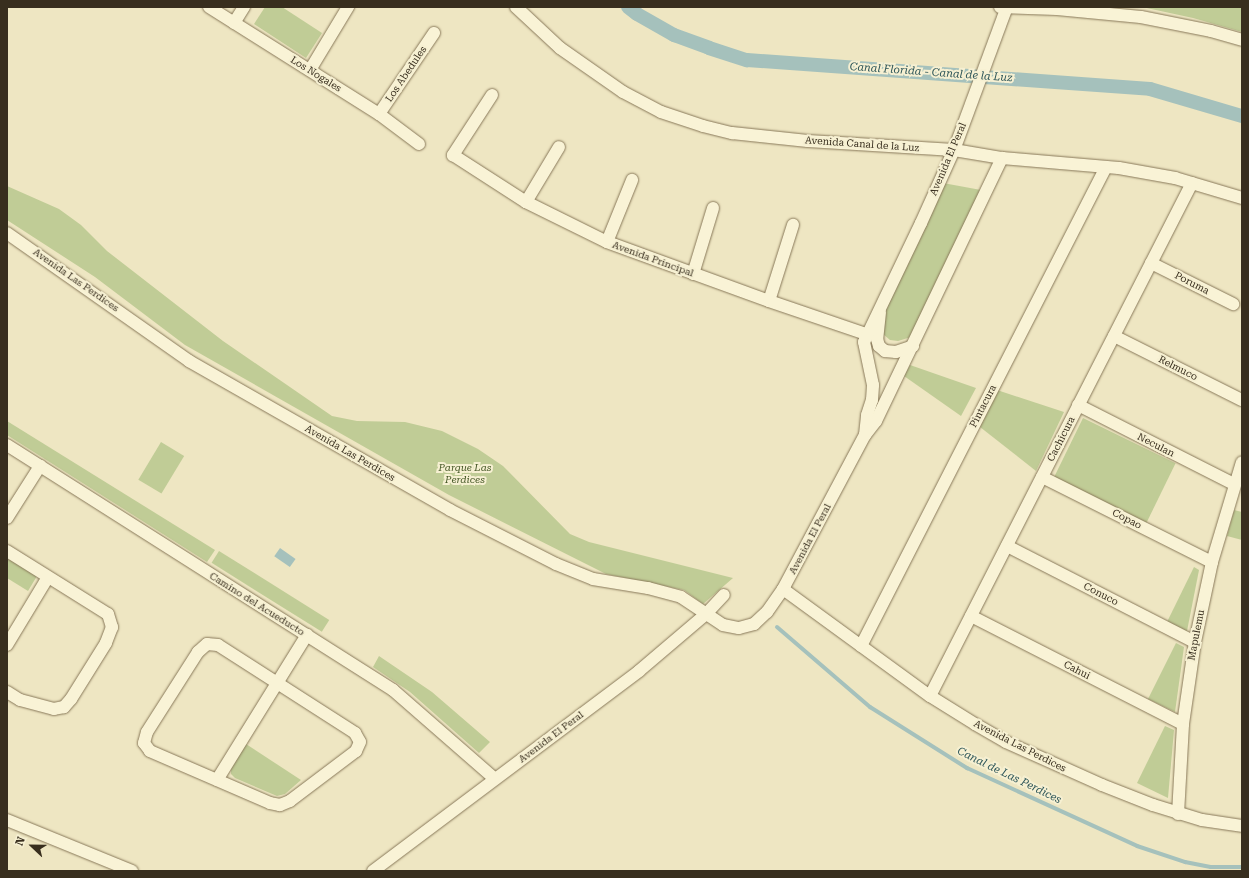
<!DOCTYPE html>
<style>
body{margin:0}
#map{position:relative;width:1249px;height:878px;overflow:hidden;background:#eee6c2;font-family:"Roboto Serif",serif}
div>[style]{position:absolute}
.green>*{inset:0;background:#c0cc96;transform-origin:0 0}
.water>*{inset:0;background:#a5c1bc;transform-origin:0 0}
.stream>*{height:4px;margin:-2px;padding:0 2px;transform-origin:2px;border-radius:2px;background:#a5c1bc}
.canal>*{height:14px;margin:-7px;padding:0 7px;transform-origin:7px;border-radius:7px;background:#a5c1bc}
.roads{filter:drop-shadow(0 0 1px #887859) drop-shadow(0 0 1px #887859)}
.street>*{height:12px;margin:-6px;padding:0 6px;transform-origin:6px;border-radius:6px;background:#f9f3d6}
span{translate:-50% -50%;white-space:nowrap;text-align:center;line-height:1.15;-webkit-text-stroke:4px #f6f0d2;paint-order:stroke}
.street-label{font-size:10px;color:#382e1e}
.park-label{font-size:10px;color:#435524;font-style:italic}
.water-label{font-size:11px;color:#2d5558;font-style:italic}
.frame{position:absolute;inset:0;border:8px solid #382e1e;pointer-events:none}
.north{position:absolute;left:12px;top:826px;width:40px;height:40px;-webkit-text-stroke:3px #f6f0d2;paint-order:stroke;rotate:292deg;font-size:11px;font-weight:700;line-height:16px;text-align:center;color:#382e1e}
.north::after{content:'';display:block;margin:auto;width:14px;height:18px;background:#382e1e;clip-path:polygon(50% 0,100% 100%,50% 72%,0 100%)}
</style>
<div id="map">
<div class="green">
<div style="clip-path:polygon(265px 7px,282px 7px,322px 33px,306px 58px,254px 24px)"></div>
<div style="clip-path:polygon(1142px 7px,1242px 7px,1242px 32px,1193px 18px)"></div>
<div style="clip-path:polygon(943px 183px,981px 190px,911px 337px,898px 341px,890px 340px,883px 334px,886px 313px,885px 306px)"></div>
<div style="clip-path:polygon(7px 186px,59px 209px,81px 225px,107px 251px,223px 341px,332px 416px,357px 421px,405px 422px,442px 431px,478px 449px,503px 466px,570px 534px,589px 542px,733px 578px,703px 604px,684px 590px,606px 574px,449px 495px,185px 345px,95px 277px,7px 220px)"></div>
<div style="clip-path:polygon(910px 365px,976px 388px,961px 416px,904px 376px)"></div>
<div style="clip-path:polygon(997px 390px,1064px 412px,1036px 471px,980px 427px)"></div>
<div style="left:1083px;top:418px;width:103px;height:68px;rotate:26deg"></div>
<div style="clip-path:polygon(7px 421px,215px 550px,207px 562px,7px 435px)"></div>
<div style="left:161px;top:442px;width:27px;height:44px;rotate:31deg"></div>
<div style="clip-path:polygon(1234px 510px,1242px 512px,1242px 540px,1227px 536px)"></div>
<div style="left:219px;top:551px;width:130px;height:14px;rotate:32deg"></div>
<div style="clip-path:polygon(7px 558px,37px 576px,28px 591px,7px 578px)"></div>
<div style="clip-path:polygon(1194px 567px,1199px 570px,1187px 631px,1167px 622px)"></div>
<div style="clip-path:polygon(1176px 643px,1184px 647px,1175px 712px,1148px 699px)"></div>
<div style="clip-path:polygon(379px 656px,432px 692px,490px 742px,479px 753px,410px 692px,373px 667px)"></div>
<div style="clip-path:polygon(1165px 726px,1174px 730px,1168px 798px,1137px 783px)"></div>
<div style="clip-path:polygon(246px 744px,301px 780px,285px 794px,277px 796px,235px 778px,231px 774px,231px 769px)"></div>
</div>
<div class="water">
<div style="left:280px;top:548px;width:19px;height:10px;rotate:35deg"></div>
</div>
<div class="stream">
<div style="left:777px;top:627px;width:123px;rotate:40.7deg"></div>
<div style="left:870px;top:707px;width:115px;rotate:32.2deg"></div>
<div style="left:967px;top:768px;width:187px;rotate:24.6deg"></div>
<div style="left:1137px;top:846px;width:51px;rotate:18.4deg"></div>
<div style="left:1185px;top:862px;width:26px;rotate:11deg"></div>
<div style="left:1211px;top:867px;width:31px"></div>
</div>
<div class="canal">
<div style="left:628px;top:7px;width:11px;rotate:38deg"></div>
<div style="left:637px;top:14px;width:43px;rotate:29.6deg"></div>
<div style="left:674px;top:35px;width:37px;rotate:20deg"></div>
<div style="left:709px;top:48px;width:40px;rotate:18deg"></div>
<div style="left:747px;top:60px;width:404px;rotate:4.1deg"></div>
<div style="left:1150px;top:89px;width:96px;rotate:16.4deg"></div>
</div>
<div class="roads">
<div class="street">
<div style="left:209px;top:7px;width:201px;rotate:32.2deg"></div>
<div style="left:379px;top:114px;width:50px;rotate:36.9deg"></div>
<div style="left:516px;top:7px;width:60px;rotate:43deg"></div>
<div style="left:560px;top:48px;width:77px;rotate:34.9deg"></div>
<div style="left:623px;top:92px;width:43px;rotate:27.8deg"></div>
<div style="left:661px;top:112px;width:44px;rotate:18.4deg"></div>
<div style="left:703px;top:126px;width:30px;rotate:14deg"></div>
<div style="left:732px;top:133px;width:76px;rotate:6deg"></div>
<div style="left:808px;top:141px;width:146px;rotate:3.5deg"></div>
<div style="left:954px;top:150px;width:49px;rotate:9.5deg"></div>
<div style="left:1002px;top:158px;width:117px;rotate:4.9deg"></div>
<div style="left:1119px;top:168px;width:57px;rotate:10.1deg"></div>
<div style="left:1175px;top:178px;width:70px;rotate:16.6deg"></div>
<div style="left:1000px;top:7px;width:57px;rotate:2deg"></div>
<div style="left:1057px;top:9px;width:84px;rotate:5.4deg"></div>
<div style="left:1141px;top:17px;width:71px;rotate:11.3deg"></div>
<div style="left:1211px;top:31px;width:32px;rotate:16deg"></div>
<div style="left:234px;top:23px;width:19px;rotate:-58deg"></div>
<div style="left:310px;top:70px;width:74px;rotate:-58.9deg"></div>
<div style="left:492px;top:95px;width:72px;rotate:123deg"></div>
<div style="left:453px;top:155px;width:87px;rotate:32.8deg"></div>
<div style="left:526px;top:202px;width:90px;rotate:26.3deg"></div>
<div style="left:607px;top:242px;width:172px;rotate:20deg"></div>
<div style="left:769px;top:301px;width:102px;rotate:18.8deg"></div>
<div style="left:379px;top:114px;width:98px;rotate:-55.8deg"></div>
<div style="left:526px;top:202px;width:64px;rotate:-59deg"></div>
<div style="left:7px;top:233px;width:223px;rotate:35.1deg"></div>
<div style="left:189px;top:361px;width:301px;rotate:29.7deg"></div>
<div style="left:450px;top:510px;width:119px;rotate:27deg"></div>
<div style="left:556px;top:564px;width:40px;rotate:22deg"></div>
<div style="left:593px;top:579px;width:56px;rotate:9.3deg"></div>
<div style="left:648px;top:588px;width:34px;rotate:15deg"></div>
<div style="left:681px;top:597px;width:50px;rotate:33.7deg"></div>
<div style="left:723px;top:625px;width:16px;rotate:11deg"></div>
<div style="left:739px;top:628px;width:16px;rotate:-15deg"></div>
<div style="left:754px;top:624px;width:18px;rotate:-43deg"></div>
<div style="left:767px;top:612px;width:28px;rotate:-55deg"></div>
<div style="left:783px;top:589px;width:174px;rotate:-62deg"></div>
<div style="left:865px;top:435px;width:18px;rotate:-52deg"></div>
<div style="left:876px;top:421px;width:292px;rotate:-64.4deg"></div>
<div style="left:607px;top:242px;width:67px;rotate:-68deg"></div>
<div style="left:1151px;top:263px;width:92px;rotate:26.6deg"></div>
<div style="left:693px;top:274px;width:69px;rotate:-73.1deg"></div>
<div style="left:769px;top:301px;width:80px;rotate:-72.5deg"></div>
<div style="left:880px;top:312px;width:27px;rotate:96deg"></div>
<div style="left:877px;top:339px;width:7px;rotate:74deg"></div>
<div style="left:879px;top:346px;width:8px;rotate:40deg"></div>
<div style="left:885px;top:351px;width:11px;rotate:5deg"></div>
<div style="left:896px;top:352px;width:18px;rotate:-19deg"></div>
<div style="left:1114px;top:336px;width:143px;rotate:26.6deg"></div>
<div style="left:1078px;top:405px;width:175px;rotate:26.9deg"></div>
<div style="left:865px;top:435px;width:20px;rotate:-84deg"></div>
<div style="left:867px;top:415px;width:16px;rotate:-72deg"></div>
<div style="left:872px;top:400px;width:15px;rotate:-86deg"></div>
<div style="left:873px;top:385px;width:44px;rotate:-101.8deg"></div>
<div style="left:864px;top:342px;width:132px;rotate:-64.4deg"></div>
<div style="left:921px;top:223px;width:80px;rotate:-65.7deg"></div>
<div style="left:954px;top:150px;width:153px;rotate:-69.7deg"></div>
<div style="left:7px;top:445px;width:457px;rotate:32.4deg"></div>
<div style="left:393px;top:690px;width:135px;rotate:41.1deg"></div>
<div style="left:1042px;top:477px;width:190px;rotate:26.6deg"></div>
<div style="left:7px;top:518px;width:62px;rotate:-57.6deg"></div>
<div style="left:1007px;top:546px;width:211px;rotate:27.1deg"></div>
<div style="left:7px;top:551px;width:119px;rotate:32deg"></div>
<div style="left:108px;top:614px;width:14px;rotate:73deg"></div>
<div style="left:112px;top:627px;width:17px;rotate:111deg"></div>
<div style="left:106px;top:643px;width:66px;rotate:122deg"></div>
<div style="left:71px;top:699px;width:11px;rotate:131deg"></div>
<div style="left:64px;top:707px;width:10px;rotate:169deg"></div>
<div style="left:54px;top:709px;width:35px;rotate:-165deg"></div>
<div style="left:20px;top:700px;width:15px;rotate:-148deg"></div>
<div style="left:783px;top:589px;width:182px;rotate:36.1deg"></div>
<div style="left:930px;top:696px;width:53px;rotate:31.9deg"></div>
<div style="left:975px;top:724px;width:36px;rotate:30deg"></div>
<div style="left:1006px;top:742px;width:105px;rotate:24.1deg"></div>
<div style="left:1102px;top:785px;width:55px;rotate:21.4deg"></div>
<div style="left:1153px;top:805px;width:51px;rotate:17deg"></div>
<div style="left:1202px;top:820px;width:40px;rotate:8.5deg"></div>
<div style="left:971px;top:616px;width:238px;rotate:27deg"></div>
<div style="left:207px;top:644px;width:11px;rotate:5deg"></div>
<div style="left:218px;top:645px;width:163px;rotate:32.7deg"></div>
<div style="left:355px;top:733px;width:10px;rotate:61deg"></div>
<div style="left:360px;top:742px;width:10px;rotate:114deg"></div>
<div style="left:356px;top:751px;width:83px;rotate:142.9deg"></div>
<div style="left:290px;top:801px;width:11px;rotate:158deg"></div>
<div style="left:280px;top:805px;width:10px;rotate:-169deg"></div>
<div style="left:270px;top:803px;width:131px;rotate:-156.6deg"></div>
<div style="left:150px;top:751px;width:10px;rotate:-127deg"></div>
<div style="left:144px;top:743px;width:11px;rotate:-75deg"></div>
<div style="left:147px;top:732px;width:95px;rotate:-57.5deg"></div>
<div style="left:198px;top:652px;width:12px;rotate:-42deg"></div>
<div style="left:7px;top:645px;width:79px;rotate:-58.9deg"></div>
<div style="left:861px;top:646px;width:538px;rotate:-62.91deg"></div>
<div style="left:930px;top:696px;width:576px;rotate:-62.95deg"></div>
<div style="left:217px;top:780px;width:171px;rotate:-58.2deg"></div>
<div style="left:1178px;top:814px;width:90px;rotate:-86.8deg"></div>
<div style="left:1183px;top:724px;width:83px;rotate:-81.7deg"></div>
<div style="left:1195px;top:642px;width:82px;rotate:-78deg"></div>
<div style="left:1212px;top:562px;width:104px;rotate:-73.3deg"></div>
<div style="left:7px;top:820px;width:135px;rotate:22.2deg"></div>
<div style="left:373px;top:871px;width:333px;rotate:-36.9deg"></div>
<div style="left:639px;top:671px;width:88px;rotate:-40.4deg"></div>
<div style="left:706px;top:614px;width:26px;rotate:-47deg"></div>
</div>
</div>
<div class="street-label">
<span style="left:316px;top:74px;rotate:32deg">Los Nogales</span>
<span style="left:406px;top:74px;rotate:-56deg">Los Abedules</span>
<span style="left:862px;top:144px;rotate:4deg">Avenida Canal de la Luz</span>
<span style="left:948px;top:159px;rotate:-67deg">Avenida El Peral</span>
<span style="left:653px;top:259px;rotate:20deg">Avenida Principal</span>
<span style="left:76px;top:280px;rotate:35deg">Avenida Las Perdices</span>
<span style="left:1192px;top:283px;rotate:27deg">Poruma</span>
<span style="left:1178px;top:368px;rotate:27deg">Relmuco</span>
<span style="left:983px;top:406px;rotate:-63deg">Pintacura</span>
<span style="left:1061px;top:439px;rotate:-63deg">Cachicura</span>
<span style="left:1156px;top:445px;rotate:27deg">Neculan</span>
<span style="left:350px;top:453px;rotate:30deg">Avenida Las Perdices</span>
<span style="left:1127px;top:519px;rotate:27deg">Copao</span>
<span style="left:810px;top:539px;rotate:-62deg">Avenida El Peral</span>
<span style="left:1101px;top:594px;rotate:27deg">Conuco</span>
<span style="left:257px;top:604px;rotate:32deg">Camino del Acueducto</span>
<span style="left:1196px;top:635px;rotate:-79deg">Mapulemu</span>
<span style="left:1077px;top:670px;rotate:27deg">Cahui</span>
<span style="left:551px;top:737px;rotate:-37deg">Avenida El Peral</span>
<span style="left:1020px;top:746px;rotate:27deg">Avenida Las Perdices</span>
</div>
<div class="park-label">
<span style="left:465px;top:473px">Parque Las<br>Perdices</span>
</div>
<div class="water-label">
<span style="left:931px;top:73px;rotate:4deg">Canal Florida - Canal de la Luz</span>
<span style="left:1009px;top:776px;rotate:26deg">Canal de Las Perdices</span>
</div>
<div class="frame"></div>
<div class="north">N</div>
</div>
